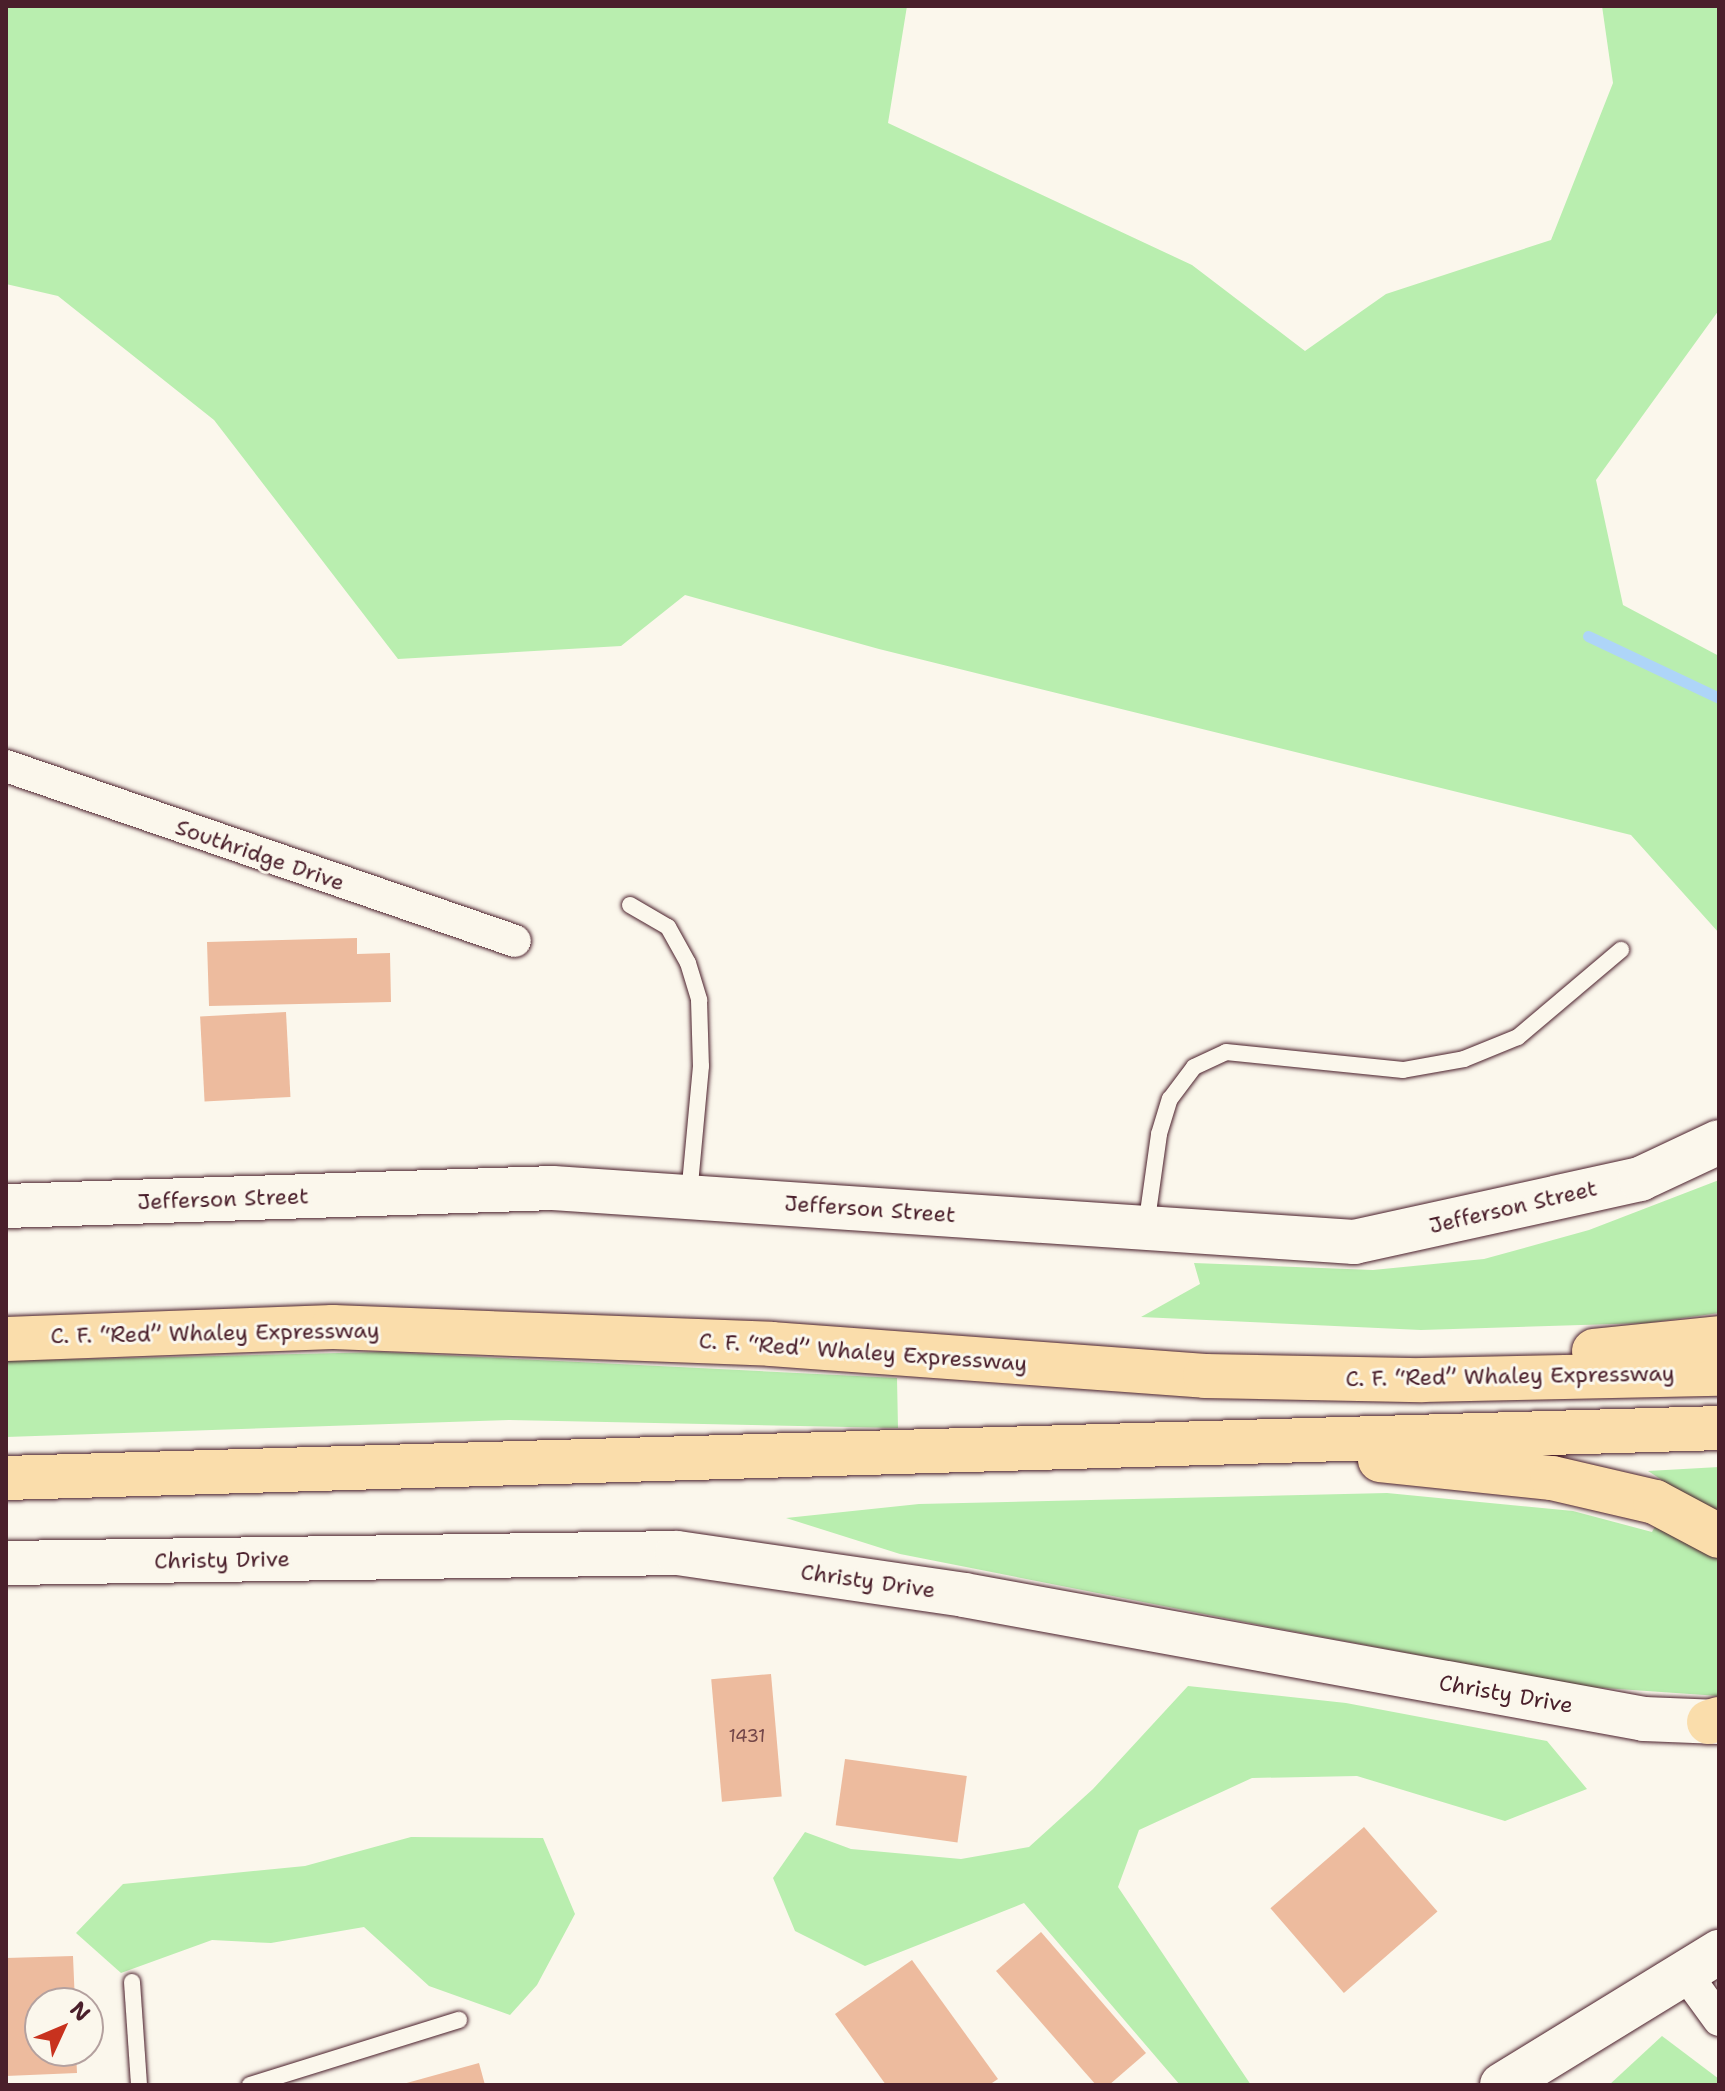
<!DOCTYPE html>
<meta charset="utf-8">
<style>
body{margin:0}
#map{position:relative;width:1725px;height:2091px;overflow:hidden;background:#fbf7ec;font-family:"Shantell Sans",sans-serif}
div>[style]{position:absolute}
.green>*{inset:0;background:#b9eeaf}
.stream>*{height:11px;margin:-5.5px;padding:0 5.5px;transform-origin:5.5px;border-radius:5.5px;background:#aed5f8}
.building>*{inset:0;background:#edbb9e;transform-origin:0 0}
.roads{filter:drop-shadow(0 0 2px #4a1f2b) drop-shadow(0 0 2px #4a1f2b)}
.lane>*{height:16px;margin:-8px;padding:0 8px;transform-origin:8px;border-radius:8px;background:#fbf7ec}
.street>*{height:32px;margin:-16px;padding:0 16px;transform-origin:16px;border-radius:16px;background:#fbf7ec}
.secondary>*{height:44px;margin:-22px;padding:0 22px;transform-origin:22px;border-radius:22px;background:#fbf7ec}
.highway>*{height:44px;margin:-22px;padding:0 22px;transform-origin:22px;border-radius:22px;background:#faddab}
span{translate:-50% -50%;white-space:nowrap;text-align:center;line-height:1.15;-webkit-text-stroke:6px #fbf7ec;paint-order:stroke}
.number-label{font-size:18px;color:#734648}
.number-label span{-webkit-text-stroke-width:0}
.street-label{font-size:22px;color:#4a1f2b}
.frame{position:absolute;inset:0;border:8px solid #4a1f2b;pointer-events:none}
.north{position:absolute;left:24px;top:1987px;width:80px;height:80px;box-sizing:border-box;background:#fbf7ec;border:2px solid #b4a19f;border-radius:50%;rotate:46deg;font-size:22px;font-weight:700;line-height:32px;text-align:center;color:#4a1f2b}
.north::after{content:'';display:block;margin:auto;width:28px;height:36px;background:#c8321e;clip-path:polygon(50% 0,100% 100%,50% 72%,0 100%)}
</style>
<div id="map">
<div class="green">
<div style="clip-path:polygon(6px 6px,907px 6px,888px 123px,1192px 265px,1305px 351px,1386px 294px,1551px 240px,1613px 83px,1602px 6px,1719px 6px,1719px 310px,1596px 480px,1623px 605px,1719px 656px,1719px 933px,1631px 835px,879px 649px,685px 595px,621px 646px,398px 659px,214px 420px,58px 296px,6px 284px)"></div>
<div style="clip-path:polygon(1719px 1180px,1719px 1313px,1647px 1323px,1421px 1330px,1141px 1317px,1200px 1284px,1194px 1263px,1373px 1270px,1484px 1259px,1589px 1230px)"></div>
<div style="clip-path:polygon(381px 1352px,897px 1378px,898px 1428px,509px 1420px,6px 1437px,6px 1361px)"></div>
<div style="clip-path:polygon(1719px 1467px,1719px 1517px,1648px 1471px)"></div>
<div style="clip-path:polygon(1387px 1493px,1573px 1511px,1652px 1532px,1657px 1523px,1719px 1554px,1719px 1696px,1589px 1687px,1270px 1627px,900px 1554px,786px 1518px,919px 1504px)"></div>
<div style="clip-path:polygon(1188px 1686px,1346px 1703px,1547px 1741px,1587px 1789px,1505px 1821px,1357px 1776px,1252px 1778px,1139px 1830px,1118px 1887px,1251px 2085px,1180px 2085px,1024px 1903px,865px 1966px,795px 1931px,773px 1878px,805px 1832px,851px 1849px,961px 1859px,1029px 1847px,1093px 1789px)"></div>
<div style="clip-path:polygon(411px 1837px,543px 1838px,575px 1914px,537px 1985px,510px 2015px,429px 1986px,364px 1927px,271px 1943px,212px 1940px,121px 1973px,76px 1933px,123px 1884px,305px 1866px)"></div>
<div style="clip-path:polygon(1662px 2036px,1719px 2079px,1719px 2085px,1609px 2085px)"></div>
</div>
<div class="stream">
<div style="left:1588px;top:636px;width:145px;rotate:25.3deg"></div>
</div>
<div class="building">
<div style="clip-path:polygon(357px 938px,357px 954px,390px 953px,391px 1002px,209px 1006px,207px 942px)"></div>
<div style="left:286px;top:1012px;width:85px;height:86px;rotate:87deg"></div>
<div style="left:771px;top:1674px;width:123px;height:60px;rotate:85deg"></div>
<div style="left:845px;top:1759px;width:123px;height:67px;rotate:8deg"></div>
<div style="left:1364px;top:1827px;width:112px;height:124px;rotate:49deg"></div>
<div style="clip-path:polygon(1041px 1932px,1146px 2053px,1109px 2085px,1096px 2085px,996px 1971px)"></div>
<div style="clip-path:polygon(73px 1956px,75px 2003px,40px 2003px,40px 2051px,76px 2051px,77px 2073px,6px 2076px,6px 1958px)"></div>
<div style="clip-path:polygon(912px 1960px,998px 2079px,989px 2085px,886px 2085px,835px 2014px)"></div>
<div style="clip-path:polygon(479px 2063px,485px 2085px,403px 2085px,403px 2084px)"></div>
</div>
<div class="roads">
<div class="lane">
<div style="left:630px;top:905px;width:44px;rotate:30.1deg"></div>
<div style="left:668px;top:927px;width:41px;rotate:60.9deg"></div>
<div style="left:688px;top:963px;width:39px;rotate:73deg"></div>
<div style="left:699px;top:1000px;width:66px;rotate:88.3deg"></div>
<div style="left:701px;top:1066px;width:130px;rotate:95.3deg"></div>
<div style="left:1146px;top:1227px;width:94px;rotate:-82deg"></div>
<div style="left:1159px;top:1134px;width:37px;rotate:-73deg"></div>
<div style="left:1170px;top:1099px;width:40px;rotate:-53deg"></div>
<div style="left:1194px;top:1067px;width:35px;rotate:-25deg"></div>
<div style="left:1226px;top:1052px;width:178px;rotate:5.8deg"></div>
<div style="left:1403px;top:1070px;width:62px;rotate:-10.2deg"></div>
<div style="left:1464px;top:1059px;width:58px;rotate:-22.2deg"></div>
<div style="left:1518px;top:1037px;width:135px;rotate:-40.2deg"></div>
<div style="left:132px;top:1982px;width:103px;rotate:86.1deg"></div>
<div style="left:250px;top:2085px;width:219px;rotate:-17.3deg"></div>
</div>
<div class="street">
<div style="left:6px;top:766px;width:538px;rotate:18.97deg"></div>
<div style="left:1685px;top:1973px;width:58px;rotate:54.1deg"></div>
</div>
<div class="secondary">
<div style="left:6px;top:1206px;width:547px;rotate:-1.88deg"></div>
<div style="left:553px;top:1188px;width:803px;rotate:3.86deg"></div>
<div style="left:1354px;top:1242px;width:293px;rotate:-12.4deg"></div>
<div style="left:1640px;top:1179px;width:87px;rotate:-25.1deg"></div>
<div style="left:6px;top:1563px;width:671px;rotate:-0.85deg"></div>
<div style="left:677px;top:1553px;width:290px;rotate:8.3deg"></div>
<div style="left:964px;top:1595px;width:691px;rotate:10.33deg"></div>
<div style="left:1644px;top:1719px;width:75px;rotate:2.3deg"></div>
<div style="left:1502px;top:2085px;width:255px;rotate:-31.5deg"></div>
</div>
<div class="highway">
<div style="left:6px;top:1339px;width:327px;rotate:-2.1deg"></div>
<div style="left:333px;top:1327px;width:438px;rotate:2.2deg"></div>
<div style="left:771px;top:1344px;width:435px;rotate:4.2deg"></div>
<div style="left:1205px;top:1376px;width:217px;rotate:1.1deg"></div>
<div style="left:1422px;top:1380px;width:297px;rotate:-1.2deg"></div>
<div style="left:1594px;top:1351px;width:126px;rotate:-5.9deg"></div>
<div style="left:1380px;top:1460px;width:173px;rotate:6deg"></div>
<div style="left:1552px;top:1478px;width:106px;rotate:13.1deg"></div>
<div style="left:1655px;top:1502px;width:72px;rotate:28deg"></div>
<div style="left:6px;top:1478px;width:1714px;rotate:-1.67deg"></div>
<div style="left:1709px;top:1722px;width:10px;rotate:-17deg"></div>
</div>
</div>
<div class="number-label">
<span style="left:747px;top:1736px">1431</span>
</div>
<div class="street-label">
<span style="left:260px;top:855px;rotate:19deg">Southridge Drive</span>
<span style="left:223px;top:1199px;rotate:-2deg">Jefferson Street</span>
<span style="left:1513px;top:1207px;rotate:-13deg">Jefferson Street</span>
<span style="left:870px;top:1209px;rotate:4deg">Jefferson Street</span>
<span style="left:215px;top:1333px;rotate:-1deg">C. F. “Red” Whaley Expressway</span>
<span style="left:863px;top:1352px;rotate:4deg">C. F. “Red” Whaley Expressway</span>
<span style="left:1510px;top:1376px;rotate:-1deg">C. F. “Red” Whaley Expressway</span>
<span style="left:222px;top:1560px;rotate:-1deg">Christy Drive</span>
<span style="left:868px;top:1581px;rotate:8deg">Christy Drive</span>
<span style="left:1506px;top:1694px;rotate:10deg">Christy Drive</span>
</div>
<div class="frame"></div>
<div class="north">N</div>
</div>
